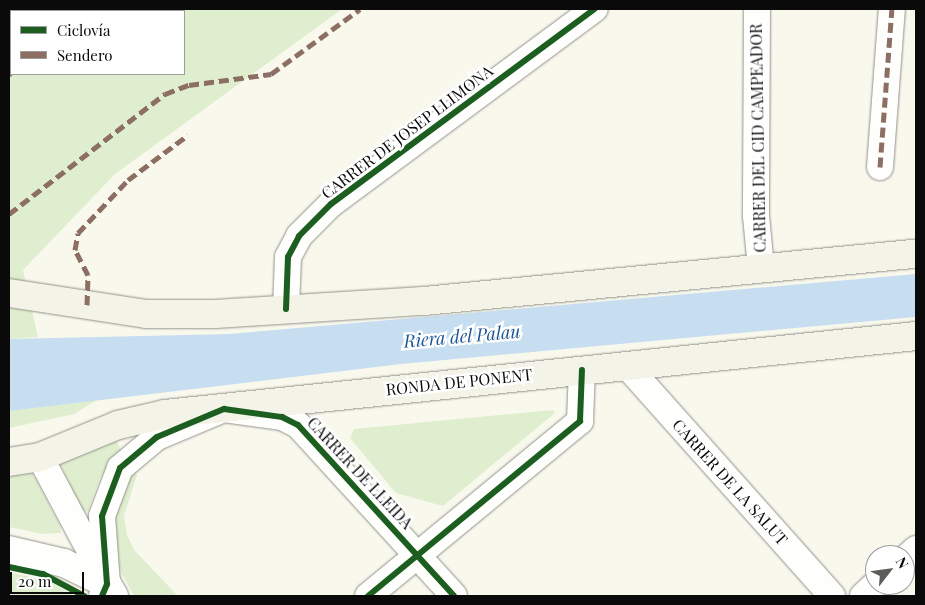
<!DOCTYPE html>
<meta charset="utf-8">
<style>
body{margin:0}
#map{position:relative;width:925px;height:605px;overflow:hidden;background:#f9f8ed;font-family:"Playfair Display",serif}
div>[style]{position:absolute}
.green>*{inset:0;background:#dfeece}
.water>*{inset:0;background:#c6def0}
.stream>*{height:8px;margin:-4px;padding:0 4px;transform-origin:4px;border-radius:4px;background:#c6def0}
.roads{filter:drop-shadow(0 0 1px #92918c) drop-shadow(0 0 1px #92918c)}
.minor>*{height:26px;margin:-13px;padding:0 13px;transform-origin:13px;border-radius:13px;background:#fefefc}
.tertiary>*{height:28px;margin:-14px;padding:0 14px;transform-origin:14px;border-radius:14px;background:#fefefc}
.secondary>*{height:28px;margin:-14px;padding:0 14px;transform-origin:14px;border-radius:14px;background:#f3f3e7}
.quiet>*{height:5px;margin-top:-2.5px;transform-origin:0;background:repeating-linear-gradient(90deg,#8d6e63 0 10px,transparent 0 15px)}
.cycleway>*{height:6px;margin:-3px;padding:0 3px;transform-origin:3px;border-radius:3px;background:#1b5e20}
span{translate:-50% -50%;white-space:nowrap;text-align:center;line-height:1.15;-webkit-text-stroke:5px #fff;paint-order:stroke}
.street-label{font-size:16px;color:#0a0a0a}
.water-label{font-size:18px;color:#1b5494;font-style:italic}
.frame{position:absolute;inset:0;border:10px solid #0a0a0a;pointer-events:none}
.legend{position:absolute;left:10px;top:10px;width:175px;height:65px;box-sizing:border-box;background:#fff;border:1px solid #9d9d9d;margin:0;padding:6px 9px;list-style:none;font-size:15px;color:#0a0a0a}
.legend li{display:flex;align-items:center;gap:10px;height:25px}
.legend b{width:25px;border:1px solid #9d9d9d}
.north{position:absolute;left:865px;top:545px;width:50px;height:50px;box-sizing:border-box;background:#fff;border:1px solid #9d9d9d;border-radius:50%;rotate:60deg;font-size:14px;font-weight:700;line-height:20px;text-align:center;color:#0a0a0a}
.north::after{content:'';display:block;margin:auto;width:18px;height:22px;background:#5e5d59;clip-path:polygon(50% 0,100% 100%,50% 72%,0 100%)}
.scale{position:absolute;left:10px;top:572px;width:74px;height:22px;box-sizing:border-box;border:2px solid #0a0a0a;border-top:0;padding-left:6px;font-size:15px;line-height:18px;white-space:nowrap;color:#0a0a0a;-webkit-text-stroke:4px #fff;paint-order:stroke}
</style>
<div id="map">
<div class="green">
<div style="clip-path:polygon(evenodd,9px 9px,342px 9px,115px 174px,23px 270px,38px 337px,9px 339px,9px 9px,11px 11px,184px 11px,184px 74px,11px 74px,11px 11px)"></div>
<div style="clip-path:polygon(97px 400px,74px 414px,9px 428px,9px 411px)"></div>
<div style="clip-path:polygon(553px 410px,555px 413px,443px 506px,396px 493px,350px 438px,354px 429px)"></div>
<div style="clip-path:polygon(116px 440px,121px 451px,100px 478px,88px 511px,82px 512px,59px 461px)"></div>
<div style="clip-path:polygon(131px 468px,137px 475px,124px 516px,127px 535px,135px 551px,178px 596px,134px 596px,114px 559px,109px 541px,117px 493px)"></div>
<div style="clip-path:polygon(23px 469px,33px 474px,60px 525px,61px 533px,43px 534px,9px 527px,9px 472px)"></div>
<div style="clip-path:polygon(9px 572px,51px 582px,73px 596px,9px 596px)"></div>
</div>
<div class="water">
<div style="clip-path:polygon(916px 274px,916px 317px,401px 364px,9px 411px,9px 339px,229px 334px)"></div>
</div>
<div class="stream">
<div style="left:17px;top:9px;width:2px;rotate:90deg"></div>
<div style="left:9px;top:44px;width:4px;rotate:-63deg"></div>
</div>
<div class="roads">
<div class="minor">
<div style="left:757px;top:9px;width:207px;rotate:90.3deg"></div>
<div style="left:756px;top:216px;width:52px;rotate:84.5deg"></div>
<div style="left:880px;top:167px;width:158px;rotate:-85.7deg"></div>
<div style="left:286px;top:309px;width:52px;rotate:-87.8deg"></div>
<div style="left:288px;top:257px;width:24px;rotate:-62deg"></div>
<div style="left:299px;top:236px;width:45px;rotate:-45deg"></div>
<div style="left:331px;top:204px;width:328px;rotate:-36.5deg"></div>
<div style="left:628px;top:367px;width:307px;rotate:48.3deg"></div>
<div style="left:40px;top:457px;width:128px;rotate:62deg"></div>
<div style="left:905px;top:559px;width:15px;rotate:-42deg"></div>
<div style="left:102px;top:596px;width:13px;rotate:-67deg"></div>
<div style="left:107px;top:584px;width:68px;rotate:-94.2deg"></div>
<div style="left:102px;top:516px;width:51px;rotate:-69.4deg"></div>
<div style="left:120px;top:468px;width:48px;rotate:-40deg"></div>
<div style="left:157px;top:437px;width:73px;rotate:-22.7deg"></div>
<div style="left:224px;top:409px;width:59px;rotate:7.9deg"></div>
<div style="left:282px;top:417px;width:18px;rotate:27deg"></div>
<div style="left:298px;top:425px;width:231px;rotate:47.6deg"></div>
<div style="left:368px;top:596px;width:275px;rotate:-39.5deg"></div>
<div style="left:580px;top:421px;width:51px;rotate:-87.8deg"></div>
<div style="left:863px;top:596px;width:16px;rotate:-43deg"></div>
</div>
<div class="tertiary">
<div style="left:9px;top:550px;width:57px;rotate:13.3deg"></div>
<div style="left:64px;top:563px;width:48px;rotate:26deg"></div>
<div style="left:107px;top:584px;width:14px;rotate:60deg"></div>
</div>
<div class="secondary">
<div style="left:9px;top:293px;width:139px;rotate:8.7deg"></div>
<div style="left:146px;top:314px;width:69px"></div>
<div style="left:215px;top:314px;width:209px;rotate:-3.6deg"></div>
<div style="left:424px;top:301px;width:494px;rotate:-5.5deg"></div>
<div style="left:9px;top:462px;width:31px;rotate:-9deg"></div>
<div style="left:40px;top:457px;width:84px;rotate:-22.3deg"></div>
<div style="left:118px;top:425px;width:48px;rotate:-13.2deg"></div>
<div style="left:165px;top:414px;width:755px;rotate:-5.93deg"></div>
</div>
</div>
<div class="quiet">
<div style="left:44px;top:11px;width:2px;rotate:-63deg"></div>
<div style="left:9px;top:75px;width:4px;rotate:-56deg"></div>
<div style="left:880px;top:167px;width:158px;rotate:-85.7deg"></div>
<div style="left:9px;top:214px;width:197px;rotate:-37.6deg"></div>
<div style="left:165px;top:94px;width:26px;rotate:-21deg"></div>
<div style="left:189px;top:85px;width:83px;rotate:-7.6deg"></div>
<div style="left:271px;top:74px;width:110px;rotate:-36.1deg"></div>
<div style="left:87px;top:305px;width:30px;rotate:-88deg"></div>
<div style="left:88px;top:275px;width:28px;rotate:-117deg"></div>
<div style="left:75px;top:250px;width:17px;rotate:-80deg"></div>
<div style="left:78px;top:233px;width:73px;rotate:-46.7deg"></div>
<div style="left:128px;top:180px;width:75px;rotate:-36.9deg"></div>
</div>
<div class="cycleway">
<div style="left:286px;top:309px;width:52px;rotate:-87.8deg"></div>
<div style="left:288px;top:257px;width:24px;rotate:-62deg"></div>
<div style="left:299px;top:236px;width:45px;rotate:-45deg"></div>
<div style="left:331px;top:204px;width:328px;rotate:-36.5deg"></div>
<div style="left:9px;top:567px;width:35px;rotate:12deg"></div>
<div style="left:43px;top:574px;width:47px;rotate:28.2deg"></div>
<div style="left:102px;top:596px;width:13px;rotate:-67deg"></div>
<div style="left:107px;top:584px;width:68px;rotate:-94.2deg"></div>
<div style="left:102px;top:516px;width:51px;rotate:-69.4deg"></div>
<div style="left:120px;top:468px;width:48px;rotate:-40deg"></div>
<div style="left:157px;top:437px;width:73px;rotate:-22.7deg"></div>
<div style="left:224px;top:409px;width:59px;rotate:7.9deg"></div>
<div style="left:282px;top:417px;width:18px;rotate:27deg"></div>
<div style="left:298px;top:425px;width:231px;rotate:47.6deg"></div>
<div style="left:368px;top:596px;width:275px;rotate:-39.5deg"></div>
<div style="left:580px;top:421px;width:51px;rotate:-87.8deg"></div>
</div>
<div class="street-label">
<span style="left:407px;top:132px;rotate:-37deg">CARRER DE JOSEP LLIMONA</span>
<span style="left:758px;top:138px;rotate:-91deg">CARRER DEL CID CAMPEADOR</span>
<span style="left:459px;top:382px;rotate:-6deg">RONDA DE PONENT</span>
<span style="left:360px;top:473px;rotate:47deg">CARRER DE LLEIDA</span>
<span style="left:730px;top:482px;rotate:48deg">CARRER DE LA SALUT</span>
</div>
<div class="water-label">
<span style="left:462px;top:336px;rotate:-5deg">Riera del Palau</span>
</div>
<div class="frame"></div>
<ul class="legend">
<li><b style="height:6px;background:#1b5e20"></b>Ciclovía</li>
<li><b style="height:6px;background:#8d6e63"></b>Sendero</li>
</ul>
<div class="north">N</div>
<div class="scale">20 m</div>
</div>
